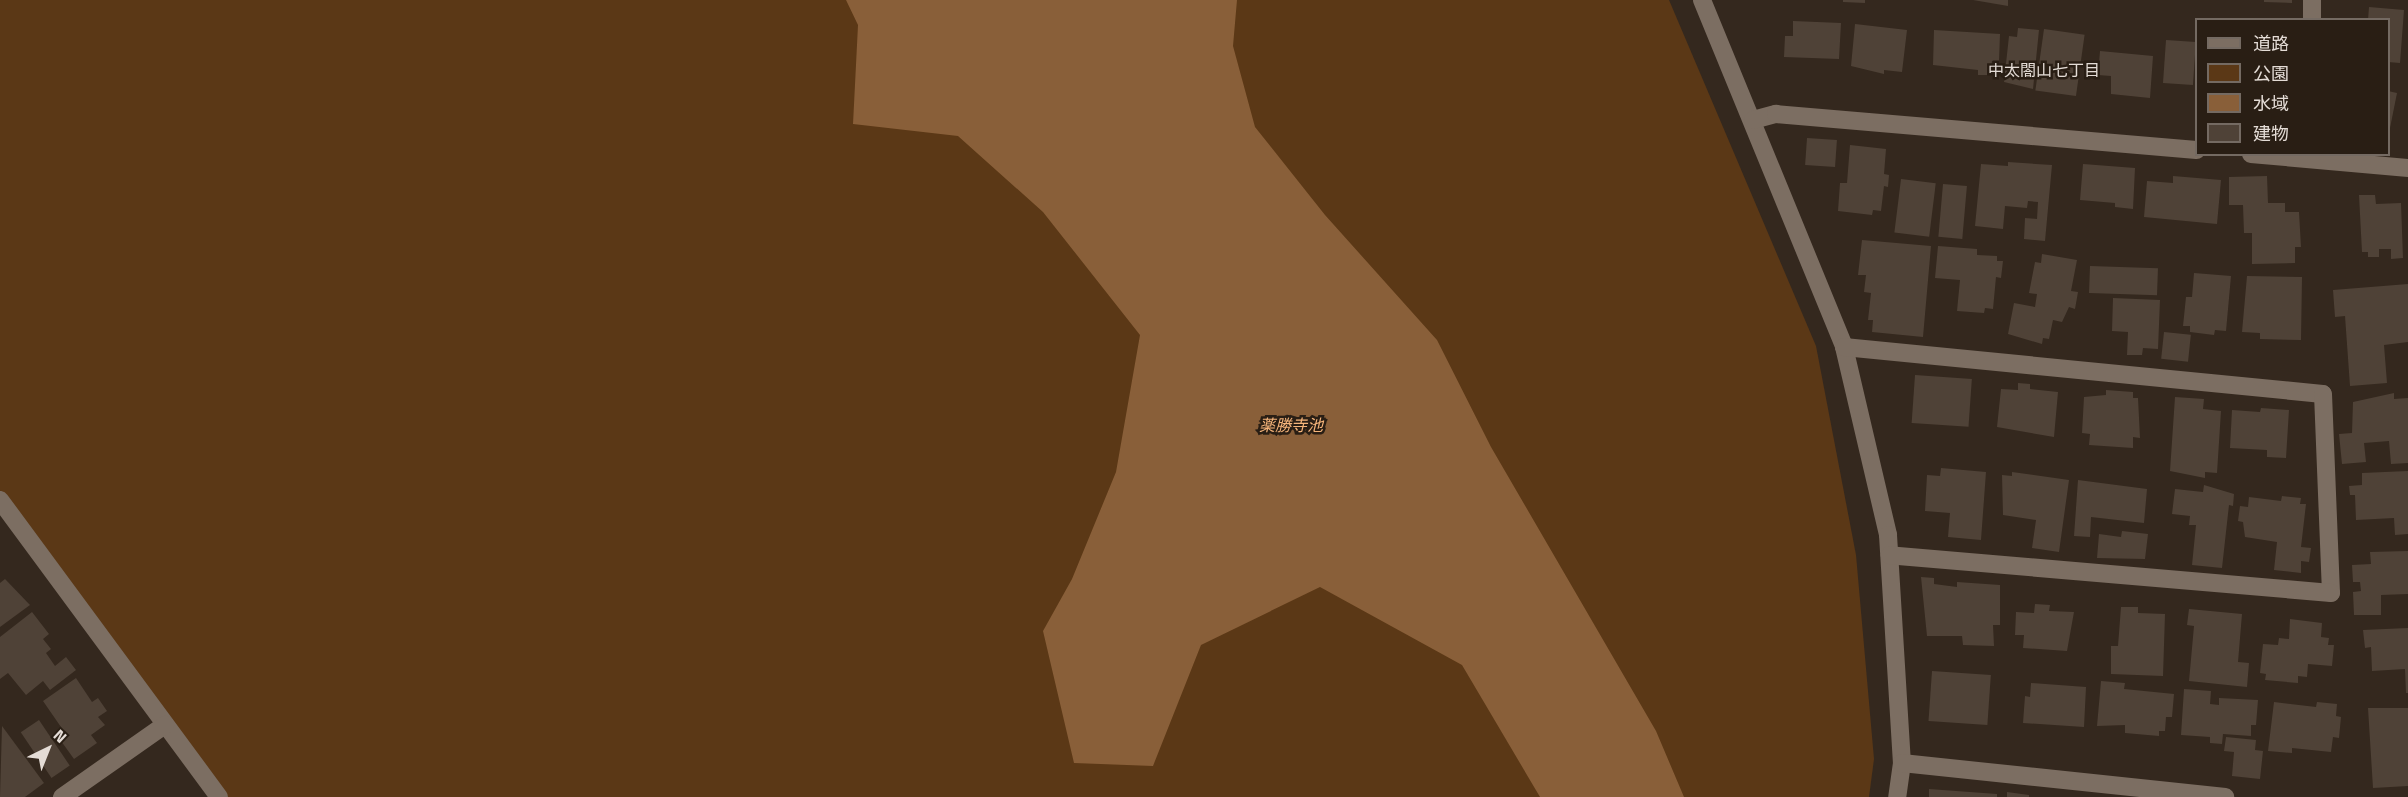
<!DOCTYPE html>
<meta charset="utf-8">
<style>
body{margin:0}
#map{position:relative;width:2408px;height:797px;overflow:hidden;background:#34281e;font-family:"Titillium Web","Noto Sans JP",sans-serif}
div>[style]{position:absolute}
.green>*{inset:0;background:#5b3816}
.water>*{inset:0;background:#895f39}
.building>*{inset:0;background:#4f4237;transform-origin:0 0}
.minor>*{height:18px;margin:-9px;padding:0 9px;transform-origin:9px;border-radius:9px;background:#7c6e62}
span{translate:-50% -50%;white-space:nowrap;text-align:center;line-height:1.15;-webkit-text-stroke:5px #291e14;paint-order:stroke}
.neighbourhood-label{font-size:16px;color:#e4dcd6}
.water-label{font-size:16px;color:#f5b47a;font-style:italic}
.legend{position:absolute;left:2195px;top:18px;width:195px;height:138px;box-sizing:border-box;background:#291e14;border:2px solid #746a62;margin:0;padding:8px 10px;list-style:none;font-size:18px;color:#e4dcd6}
.legend li{display:flex;align-items:center;gap:12px;height:30px}
.legend b{width:30px;border:2px solid #746a62}
.north{position:absolute;left:18px;top:719px;width:60px;height:60px;-webkit-text-stroke:4px #291e14;paint-order:stroke;rotate:43deg;font-size:16px;font-weight:700;line-height:24px;text-align:center;color:#e4dcd6}
.north::after{content:'';display:block;margin:auto;width:21px;height:27px;background:#e4dcd6;clip-path:polygon(50% 0,100% 100%,50% 72%,0 100%)}
</style>
<div id="map">
<div class="green">
<div style="clip-path:polygon(0 0,1669px 0,1816px 346px,1856px 555px,1874px 759px,1869px 797px,217px 797px,0 501px)"></div>
</div>
<div class="water">
<div style="clip-path:polygon(846px 0,1237px 0,1233px 46px,1255px 127px,1325px 215px,1437px 340px,1491px 447px,1656px 731px,1684px 797px,1540px 797px,1462px 665px,1320px 587px,1201px 645px,1153px 766px,1074px 763px,1043px 631px,1072px 579px,1116px 472px,1140px 335px,1043px 212px,958px 136px,853px 124px,858px 25px)"></div>
</div>
<div class="building">
<div style="clip-path:polygon(1843px 0,1865px 0,1865px 3px,1843px 2px)"></div>
<div style="clip-path:polygon(1973px 0,2008px 0,2008px 6px)"></div>
<div style="clip-path:polygon(2264px 0,2292px 0,2292px 3px,2264px 2px)"></div>
<div style="clip-path:polygon(2369px 7px,2404px 10px,2400px 63px,2388px 62px,2388px 20px,2368px 20px)"></div>
<div style="clip-path:polygon(1793px 21px,1841px 23px,1839px 59px,1784px 57px,1785px 36px,1793px 36px)"></div>
<div style="clip-path:polygon(1855px 24px,1907px 30px,1902px 72px,1884px 70px,1884px 74px,1851px 66px)"></div>
<div style="clip-path:polygon(2018px 28px,2039px 30px,2033px 89px,2004px 82px,2009px 36px,2017px 37px)"></div>
<div style="left:2044px;top:29px;width:41px;height:62px;rotate:8deg"></div>
<div style="clip-path:polygon(1934px 30px,2000px 34px,1999px 61px,1992px 61px,1991px 75px,1978px 75px,1978px 70px,1933px 65px)"></div>
<div style="left:2166px;top:40px;width:30px;height:43px;rotate:4deg"></div>
<div style="clip-path:polygon(2100px 51px,2153px 56px,2150px 98px,2111px 94px,2111px 76px,2098px 75px)"></div>
<div style="clip-path:polygon(2388px 91px,2397px 93px,2390px 128px,2388px 128px)"></div>
<div style="left:1807px;top:138px;width:30px;height:27px;rotate:4deg"></div>
<div style="clip-path:polygon(1850px 145px,1886px 149px,1884px 174px,1889px 175px,1888px 187px,1884px 186px,1881px 211px,1873px 210px,1872px 215px,1838px 211px,1840px 183px,1847px 183px)"></div>
<div style="clip-path:polygon(2008px 162px,2052px 165px,2045px 241px,2024px 239px,2025px 218px,2037px 219px,2038px 202px,2028px 201px,2027px 208px,2005px 206px,2003px 229px,1975px 226px,1981px 164px,2008px 166px)"></div>
<div style="clip-path:polygon(2083px 164px,2135px 168px,2133px 209px,2115px 207px,2115px 203px,2080px 200px)"></div>
<div style="clip-path:polygon(2173px 176px,2221px 180px,2217px 224px,2144px 217px,2147px 181px,2173px 183px)"></div>
<div style="clip-path:polygon(2267px 176px,2268px 203px,2285px 203px,2285px 212px,2299px 212px,2301px 247px,2295px 247px,2295px 263px,2252px 264px,2252px 233px,2244px 233px,2243px 205px,2229px 205px,2229px 177px)"></div>
<div style="left:1901px;top:179px;width:35px;height:54px;rotate:7deg"></div>
<div style="left:1943px;top:184px;width:24px;height:53px;rotate:5deg"></div>
<div style="clip-path:polygon(2359px 195px,2375px 195px,2376px 204px,2401px 203px,2403px 258px,2391px 259px,2391px 249px,2379px 249px,2379px 257px,2368px 257px,2368px 252px,2362px 252px)"></div>
<div style="clip-path:polygon(1862px 240px,1931px 246px,1923px 337px,1872px 332px,1873px 320px,1868px 320px,1871px 293px,1864px 292px,1866px 275px,1858px 275px)"></div>
<div style="clip-path:polygon(1938px 246px,1977px 249px,1977px 255px,1997px 256px,1997px 261px,2003px 261px,2001px 278px,1996px 277px,1993px 309px,1985px 308px,1984px 313px,1957px 311px,1960px 280px,1935px 278px)"></div>
<div style="clip-path:polygon(2042px 254px,2077px 260px,2071px 291px,2078px 292px,2075px 309px,2069px 307px,2062px 322px,2053px 320px,2049px 339px,2043px 338px,2042px 344px,2008px 334px,2014px 303px,2035px 307px,2037px 294px,2029px 293px,2035px 262px,2041px 263px)"></div>
<div style="left:2090px;top:266px;width:68px;height:27px;rotate:2deg"></div>
<div style="clip-path:polygon(2194px 273px,2231px 276px,2226px 331px,2215px 330px,2214px 335px,2190px 332px,2190px 326px,2183px 326px,2186px 297px,2192px 297px)"></div>
<div style="clip-path:polygon(2247px 276px,2302px 277px,2301px 340px,2260px 339px,2260px 333px,2242px 332px)"></div>
<div style="clip-path:polygon(2408px 284px,2408px 342px,2384px 345px,2387px 383px,2350px 386px,2345px 316px,2335px 317px,2333px 290px)"></div>
<div style="clip-path:polygon(2113px 298px,2160px 300px,2158px 349px,2143px 348px,2142px 355px,2127px 355px,2128px 332px,2112px 331px)"></div>
<div style="left:2164px;top:332px;width:27px;height:27px;rotate:6deg"></div>
<div style="left:1915px;top:375px;width:57px;height:48px;rotate:4deg"></div>
<div style="clip-path:polygon(2018px 383px,2030px 384px,2030px 389px,2058px 392px,2054px 437px,1997px 427px,2001px 389px,2018px 390px)"></div>
<div style="clip-path:polygon(2106px 390px,2133px 392px,2133px 398px,2138px 398px,2140px 438px,2133px 437px,2133px 448px,2089px 445px,2090px 434px,2082px 433px,2084px 397px,2106px 395px)"></div>
<div style="clip-path:polygon(2394px 393px,2394px 399px,2408px 398px,2408px 463px,2391px 464px,2389px 441px,2364px 443px,2366px 462px,2342px 464px,2339px 434px,2352px 433px,2353px 402px)"></div>
<div style="clip-path:polygon(2175px 397px,2204px 399px,2203px 409px,2221px 411px,2217px 473px,2205px 472px,2205px 478px,2170px 471px)"></div>
<div style="clip-path:polygon(2261px 408px,2289px 410px,2286px 458px,2267px 457px,2267px 450px,2230px 448px,2232px 410px,2260px 412px)"></div>
<div style="clip-path:polygon(1941px 468px,1986px 472px,1981px 540px,1948px 537px,1950px 513px,1925px 511px,1927px 475px,1940px 476px)"></div>
<div style="clip-path:polygon(2408px 471px,2408px 534px,2395px 535px,2394px 518px,2356px 520px,2355px 495px,2350px 495px,2349px 486px,2362px 485px,2362px 473px)"></div>
<div style="clip-path:polygon(2012px 472px,2069px 480px,2059px 552px,2032px 548px,2036px 520px,2003px 515px,2002px 475px,2012px 476px)"></div>
<div style="clip-path:polygon(2078px 480px,2147px 489px,2144px 523px,2091px 517px,2090px 537px,2074px 536px)"></div>
<div style="clip-path:polygon(2204px 485px,2234px 494px,2233px 506px,2229px 505px,2222px 568px,2192px 565px,2196px 525px,2189px 525px,2190px 516px,2172px 514px,2175px 489px,2203px 492px)"></div>
<div style="clip-path:polygon(2282px 496px,2301px 498px,2300px 504px,2306px 504px,2301px 547px,2311px 548px,2309px 562px,2301px 561px,2301px 573px,2274px 570px,2277px 542px,2245px 537px,2243px 522px,2238px 521px,2240px 506px,2248px 507px,2249px 497px,2281px 501px)"></div>
<div style="clip-path:polygon(2122px 531px,2148px 534px,2145px 559px,2097px 558px,2099px 534px,2121px 537px)"></div>
<div style="clip-path:polygon(2408px 551px,2408px 594px,2381px 595px,2381px 615px,2354px 615px,2353px 592px,2361px 591px,2360px 582px,2353px 582px,2352px 565px,2371px 564px,2370px 552px)"></div>
<div style="clip-path:polygon(1921px 577px,1934px 578px,1934px 584px,1957px 587px,1957px 582px,2000px 585px,2000px 625px,1993px 625px,1994px 646px,1963px 645px,1962px 636px,1927px 636px)"></div>
<div style="clip-path:polygon(5px 579px,30px 605px,0 627px,0 583px)"></div>
<div style="clip-path:polygon(2035px 604px,2050px 605px,2049px 611px,2074px 612px,2067px 651px,2023px 648px,2024px 635px,2015px 635px,2016px 612px,2034px 613px)"></div>
<div style="clip-path:polygon(2121px 607px,2138px 607px,2138px 613px,2165px 614px,2163px 676px,2111px 674px,2111px 646px,2118px 646px)"></div>
<div style="clip-path:polygon(2189px 609px,2242px 614px,2238px 662px,2249px 663px,2247px 687px,2189px 681px,2194px 626px,2187px 625px)"></div>
<div style="clip-path:polygon(32px 612px,49px 634px,43px 639px,51px 649px,46px 653px,55px 666px,66px 657px,76px 670px,50px 690px,43px 681px,26px 695px,8px 673px,0 679px,0 637px)"></div>
<div style="clip-path:polygon(2290px 619px,2322px 623px,2321px 637px,2329px 638px,2328px 645px,2334px 645px,2332px 666px,2308px 664px,2307px 677px,2298px 676px,2298px 683px,2265px 680px,2266px 674px,2260px 673px,2263px 644px,2278px 645px,2279px 638px,2289px 639px)"></div>
<div style="clip-path:polygon(2408px 628px,2408px 693px,2406px 693px,2405px 669px,2372px 671px,2371px 647px,2365px 648px,2363px 630px)"></div>
<div style="left:1932px;top:671px;width:59px;height:50px;rotate:4deg"></div>
<div style="clip-path:polygon(76px 678px,92px 702px,98px 698px,107px 711px,98px 717px,105px 725px,91px 735px,97px 743px,74px 759px,56px 734px,63px 730px,43px 701px)"></div>
<div style="clip-path:polygon(2101px 681px,2125px 683px,2124px 689px,2174px 694px,2172px 717px,2166px 717px,2165px 731px,2159px 731px,2159px 736px,2125px 733px,2125px 725px,2097px 726px)"></div>
<div style="clip-path:polygon(2031px 683px,2086px 687px,2084px 727px,2023px 723px,2025px 696px,2030px 697px)"></div>
<div style="clip-path:polygon(2184px 689px,2211px 691px,2210px 704px,2219px 705px,2219px 698px,2258px 700px,2256px 725px,2251px 725px,2251px 736px,2223px 734px,2222px 744px,2210px 743px,2210px 737px,2181px 735px)"></div>
<div style="clip-path:polygon(2274px 702px,2316px 707px,2317px 702px,2337px 704px,2336px 716px,2341px 717px,2339px 738px,2333px 737px,2331px 752px,2292px 748px,2292px 753px,2268px 751px)"></div>
<div style="clip-path:polygon(2368px 708px,2408px 708px,2408px 786px,2373px 788px)"></div>
<div style="left:39px;top:720px;width:55px;height:22px;rotate:56deg"></div>
<div style="clip-path:polygon(2px 726px,44px 783px,25px 797px,0 797px)"></div>
<div style="clip-path:polygon(2226px 737px,2256px 740px,2255px 750px,2263px 751px,2260px 779px,2232px 776px,2234px 752px,2224px 751px)"></div>
<div style="clip-path:polygon(1929px 789px,1997px 794px,1997px 797px,1929px 797px)"></div>
<div style="clip-path:polygon(2007px 792px,2029px 795px,2029px 797px,2007px 797px)"></div>
</div>
<div class="minor">
<div style="left:1702px;top:0;width:375px;rotate:67.7deg"></div>
<div style="left:1844px;top:347px;width:193px;rotate:76.8deg"></div>
<div style="left:1888px;top:535px;width:228px;rotate:86.5deg"></div>
<div style="left:1902px;top:763px;width:34px;rotate:98deg"></div>
<div style="left:2312px;top:20px;width:20px;rotate:-90deg"></div>
<div style="left:1753px;top:120px;width:24px;rotate:-15deg"></div>
<div style="left:1776px;top:114px;width:422px;rotate:4.9deg"></div>
<div style="left:2251px;top:154px;width:158px;rotate:5.1deg"></div>
<div style="left:1844px;top:347px;width:481px;rotate:5.6deg"></div>
<div style="left:2323px;top:394px;width:199px;rotate:87.7deg"></div>
<div style="left:2331px;top:593px;width:443px;rotate:-175.1deg"></div>
<div style="left:0;top:500px;width:369px;rotate:53.6deg"></div>
<div style="left:1902px;top:763px;width:325px;rotate:6deg"></div>
<div style="left:62px;top:797px;width:126px;rotate:-35deg"></div>
</div>
<div class="neighbourhood-label">
<span style="left:2044px;top:70px">中太閤山七丁目</span>
</div>
<div class="water-label">
<span style="left:1291px;top:425px">薬勝寺池</span>
</div>
<ul class="legend">
<li><b style="height:8px;background:#7c6e62"></b>道路</li>
<li><b style="height:16px;background:#5b3816"></b>公園</li>
<li><b style="height:16px;background:#895f39"></b>水域</li>
<li><b style="height:16px;background:#4f4237"></b>建物</li>
</ul>
<div class="north">N</div>
</div>
